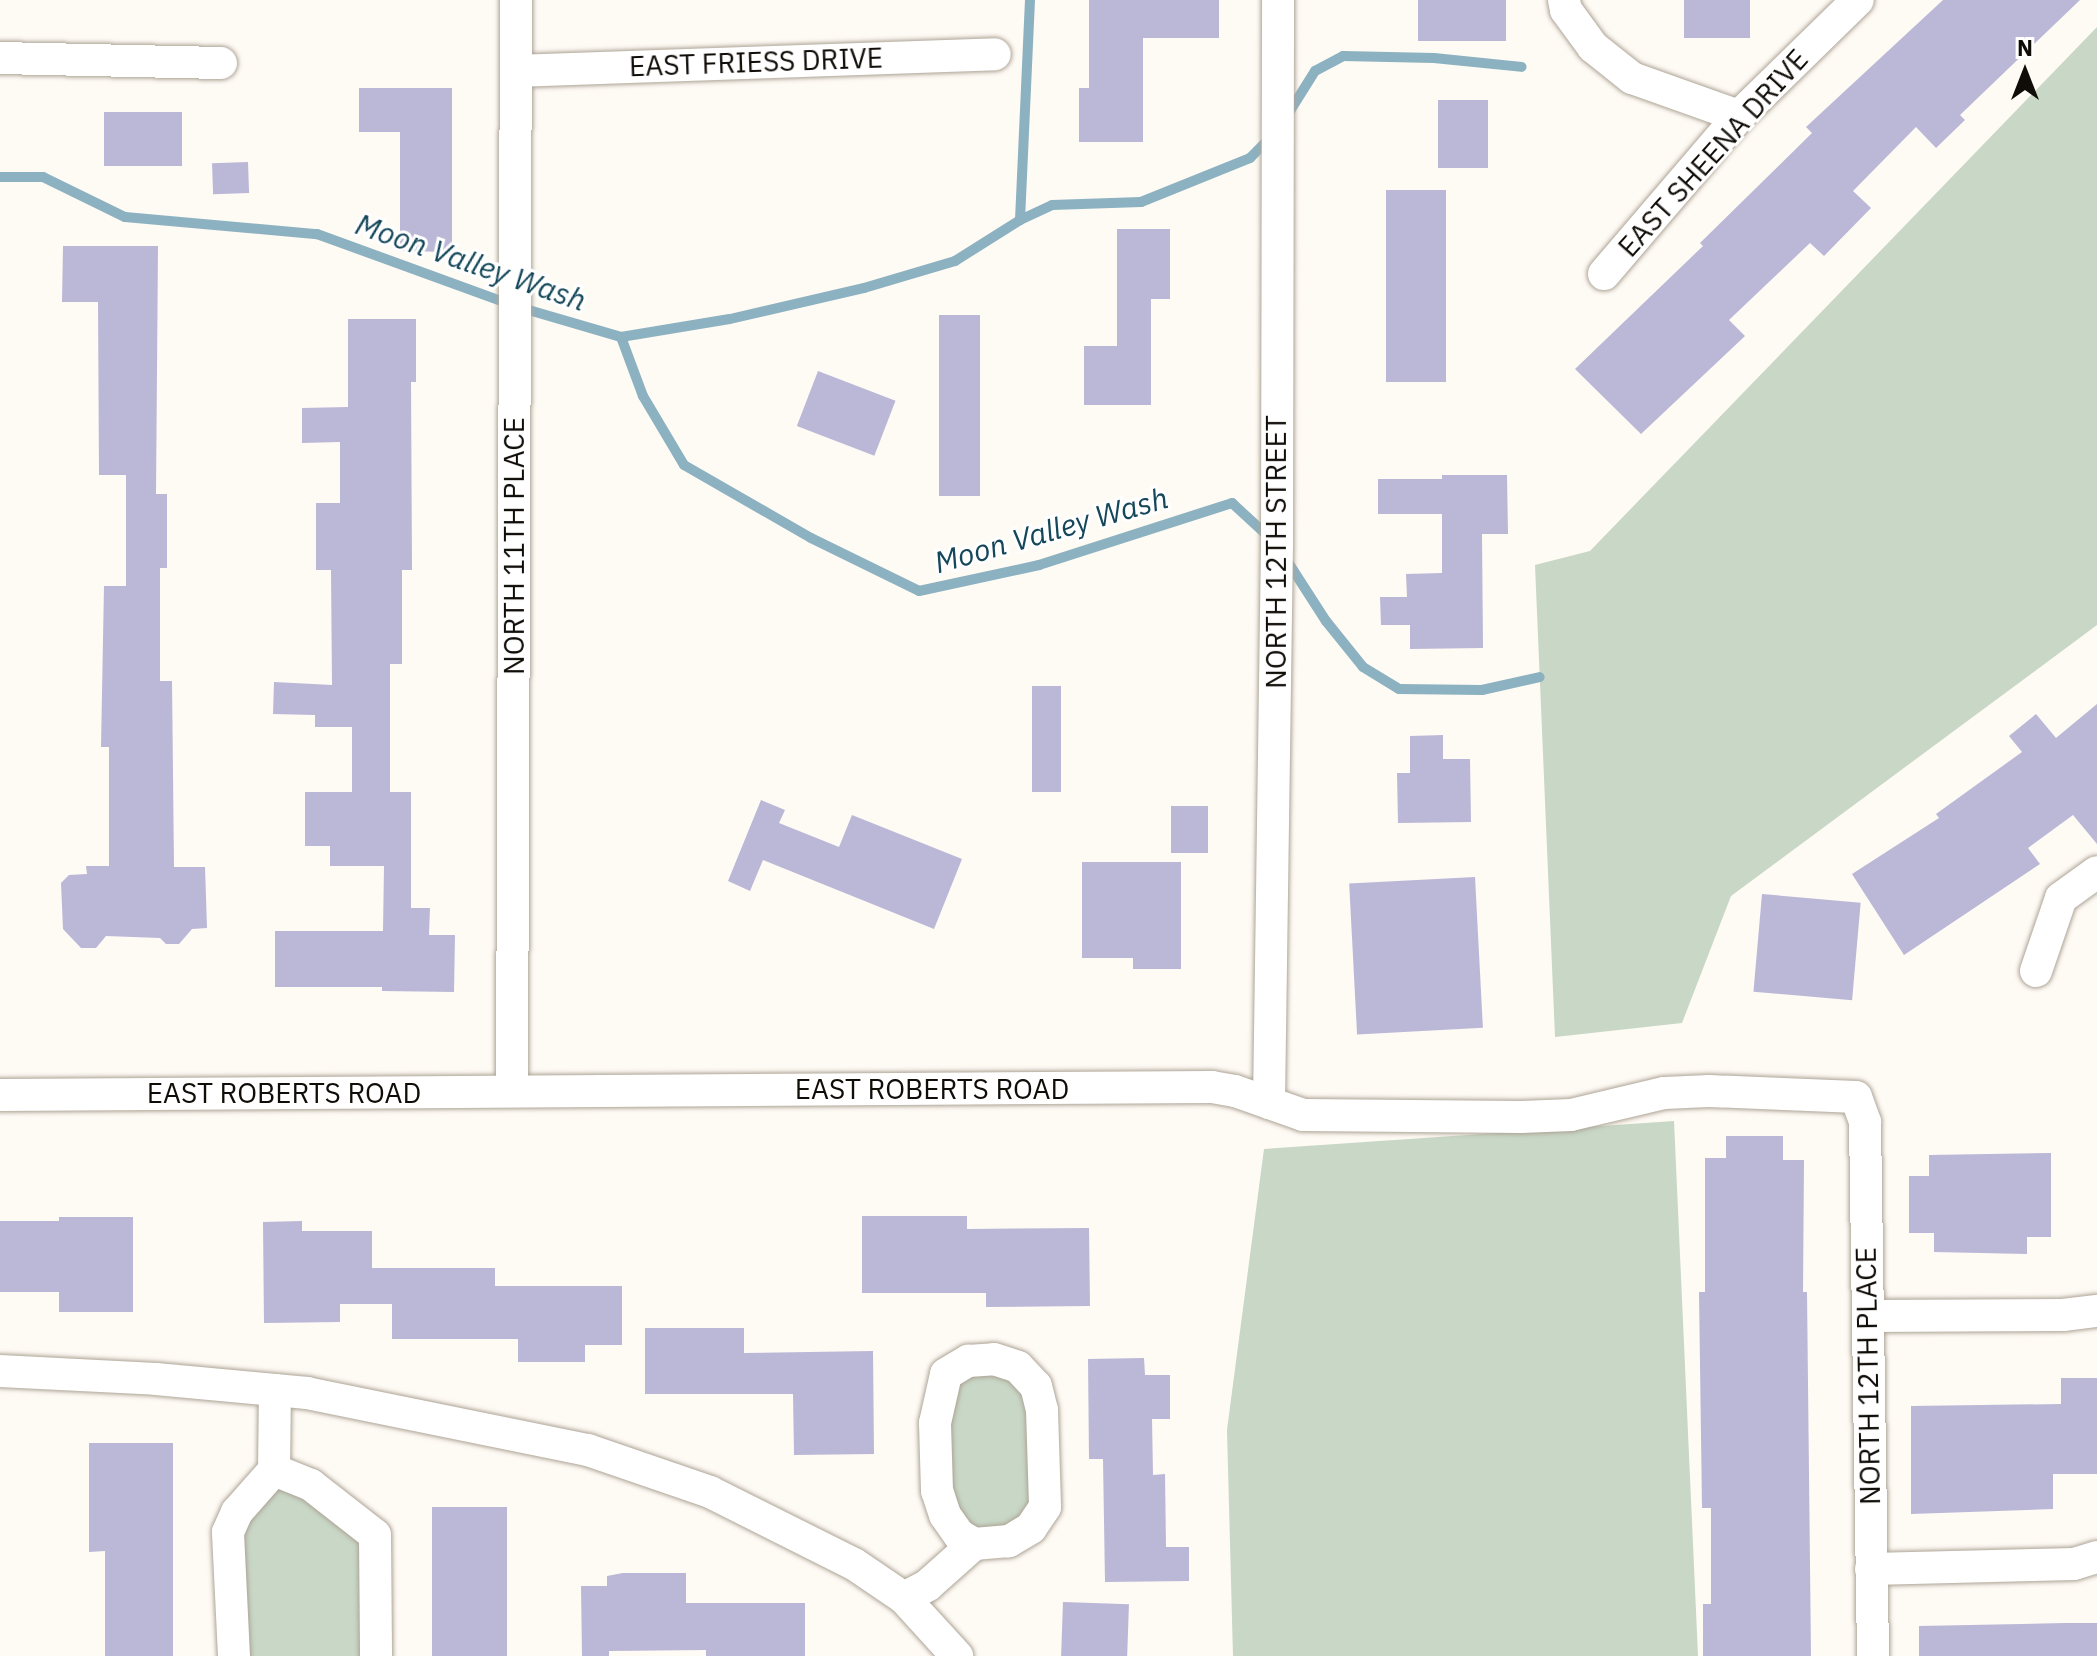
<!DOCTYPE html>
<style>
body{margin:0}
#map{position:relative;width:2097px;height:1656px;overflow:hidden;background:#fefaf4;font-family:"IBM Plex Sans",sans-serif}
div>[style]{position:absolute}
.green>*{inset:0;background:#c8d7c6}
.stream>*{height:10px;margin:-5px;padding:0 5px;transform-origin:5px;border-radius:5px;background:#8cb1c0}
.building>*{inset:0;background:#bbb7d7;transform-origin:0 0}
.roads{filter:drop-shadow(0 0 2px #ada496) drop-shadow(0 0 2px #ada496)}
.street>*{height:32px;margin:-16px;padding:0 16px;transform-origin:16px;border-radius:16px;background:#fff}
span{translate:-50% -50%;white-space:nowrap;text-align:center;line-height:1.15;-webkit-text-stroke:6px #fff;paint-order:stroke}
.street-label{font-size:28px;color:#100d08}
.water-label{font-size:30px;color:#144759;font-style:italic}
.north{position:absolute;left:1985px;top:32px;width:80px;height:80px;-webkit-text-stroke:6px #fff;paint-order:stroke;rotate:0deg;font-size:22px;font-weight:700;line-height:32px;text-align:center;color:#100d08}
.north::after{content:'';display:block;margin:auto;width:28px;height:36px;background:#100d08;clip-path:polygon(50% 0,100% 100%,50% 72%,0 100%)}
</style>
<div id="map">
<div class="green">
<div style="clip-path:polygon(2097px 27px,2097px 625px,1731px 896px,1682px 1023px,1555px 1037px,1535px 565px,1590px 551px)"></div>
<div style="clip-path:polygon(1674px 1121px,1698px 1656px,1233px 1656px,1227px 1430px,1264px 1149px)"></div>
<div style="clip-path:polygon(968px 1361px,1036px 1386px,1031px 1528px,959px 1535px,935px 1423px)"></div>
<div style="clip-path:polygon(274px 1470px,375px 1535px,376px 1656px,234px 1656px,237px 1512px)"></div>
</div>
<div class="stream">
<div style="left:1288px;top:114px;width:51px;rotate:-57.9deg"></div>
<div style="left:1315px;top:71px;width:32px;rotate:-28deg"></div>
<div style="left:1343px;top:56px;width:91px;rotate:1.3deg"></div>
<div style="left:1434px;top:58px;width:88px;rotate:5.8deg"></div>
<div style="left:0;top:177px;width:43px"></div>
<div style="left:43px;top:177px;width:91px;rotate:26deg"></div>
<div style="left:125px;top:217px;width:193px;rotate:5.1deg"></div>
<div style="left:317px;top:234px;width:211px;rotate:20deg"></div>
<div style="left:515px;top:306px;width:110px;rotate:16.3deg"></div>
<div style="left:621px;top:337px;width:63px;rotate:69.6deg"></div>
<div style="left:643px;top:396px;width:80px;rotate:59.3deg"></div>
<div style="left:684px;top:465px;width:146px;rotate:29.9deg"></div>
<div style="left:811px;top:538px;width:120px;rotate:26.1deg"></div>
<div style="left:919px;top:591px;width:123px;rotate:-12.2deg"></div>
<div style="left:1039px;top:565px;width:203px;rotate:-17.8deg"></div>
<div style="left:1232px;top:503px;width:50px;rotate:42.6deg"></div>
<div style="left:1020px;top:220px;width:220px;rotate:-87.4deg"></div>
<div style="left:621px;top:337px;width:110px;rotate:-9.4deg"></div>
<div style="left:730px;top:319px;width:138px;rotate:-13deg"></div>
<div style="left:864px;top:288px;width:95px;rotate:-16.5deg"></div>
<div style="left:955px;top:261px;width:77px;rotate:-32.2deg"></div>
<div style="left:1020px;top:220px;width:35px;rotate:-25deg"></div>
<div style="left:1052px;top:205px;width:89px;rotate:-1.9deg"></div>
<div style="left:1141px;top:202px;width:118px;rotate:-22deg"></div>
<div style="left:1250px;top:158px;width:27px;rotate:-45deg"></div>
<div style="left:1286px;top:559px;width:74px;rotate:57.2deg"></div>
<div style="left:1326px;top:621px;width:59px;rotate:51.2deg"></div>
<div style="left:1363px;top:667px;width:42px;rotate:31.4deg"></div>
<div style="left:1399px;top:689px;width:83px;rotate:0.7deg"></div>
<div style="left:1482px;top:690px;width:59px;rotate:-12.6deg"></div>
</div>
<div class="building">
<div style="clip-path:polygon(1089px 0,1219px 0,1219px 38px,1143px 38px,1143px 142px,1079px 142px,1079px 88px,1089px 88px)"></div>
<div style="left:1418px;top:0;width:88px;height:41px"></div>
<div style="left:1684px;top:0;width:66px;height:38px"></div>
<div style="clip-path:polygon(1943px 0,2080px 0,1960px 115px,1965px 120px,1936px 148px,1916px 127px,1853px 191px,1871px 208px,1824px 256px,1810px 243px,1729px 320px,1745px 336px,1641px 434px,1575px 369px,1703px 246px,1700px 243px,1812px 133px,1806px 127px)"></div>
<div style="clip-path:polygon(359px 88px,452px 88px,452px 252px,400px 251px,400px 132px,359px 132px)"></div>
<div style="left:1438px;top:100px;width:50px;height:68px"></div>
<div style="left:104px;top:112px;width:78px;height:54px"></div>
<div style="left:248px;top:162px;width:31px;height:36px;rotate:88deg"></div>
<div style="left:1386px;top:190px;width:60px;height:192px"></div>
<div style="clip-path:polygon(1117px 229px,1170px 229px,1170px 299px,1151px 299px,1151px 405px,1084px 405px,1084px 346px,1117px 346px)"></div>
<div style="clip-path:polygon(63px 246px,158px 246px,156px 494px,167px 494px,167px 568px,160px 568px,160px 681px,172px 681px,174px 867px,205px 867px,207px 928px,192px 929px,179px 944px,166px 944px,160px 938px,106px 936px,96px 948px,81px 948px,63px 929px,61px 883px,69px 875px,87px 874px,86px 866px,109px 866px,109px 747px,101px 747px,104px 586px,126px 586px,126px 475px,99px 475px,98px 302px,62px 302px)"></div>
<div style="left:939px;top:315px;width:41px;height:181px"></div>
<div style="clip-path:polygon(348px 319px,416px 319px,416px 382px,411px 382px,412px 570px,402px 570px,402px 664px,390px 664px,390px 792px,411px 792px,411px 908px,430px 908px,429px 935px,455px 935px,454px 992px,382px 991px,382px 987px,275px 987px,275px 931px,383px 931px,384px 866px,330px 866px,330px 846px,305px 846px,305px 792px,352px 792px,352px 727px,315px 727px,315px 715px,273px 714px,274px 682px,332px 685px,331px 570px,316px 570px,316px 503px,340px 503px,340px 442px,302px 443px,302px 408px,348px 407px)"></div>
<div style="left:818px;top:371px;width:83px;height:59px;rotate:21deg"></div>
<div style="clip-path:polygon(1442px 475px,1507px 475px,1508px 534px,1482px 534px,1483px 648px,1410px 649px,1410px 625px,1381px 625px,1380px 597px,1407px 597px,1406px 574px,1442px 573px,1442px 514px,1378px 514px,1378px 479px,1442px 479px)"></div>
<div style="left:1032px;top:686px;width:29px;height:106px"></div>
<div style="clip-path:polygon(2097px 704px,2097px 844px,2073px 815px,2028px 848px,2040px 864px,1904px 955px,1852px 874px,1939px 818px,1936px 814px,2022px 752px,2009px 736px,2036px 714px,2056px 738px)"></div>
<div style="clip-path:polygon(1443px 735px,1443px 759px,1470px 759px,1471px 822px,1398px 823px,1397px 773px,1410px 773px,1410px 736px)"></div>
<div style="clip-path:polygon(761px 800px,785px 810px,779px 823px,839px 847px,852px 815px,962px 859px,934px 929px,763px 860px,750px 891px,728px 881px)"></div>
<div style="left:1171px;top:806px;width:37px;height:47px"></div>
<div style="clip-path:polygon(1082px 862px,1181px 862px,1181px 969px,1133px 969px,1133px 958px,1082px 958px)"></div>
<div style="left:1475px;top:877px;width:151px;height:126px;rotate:87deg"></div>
<div style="left:1762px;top:894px;width:99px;height:98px;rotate:5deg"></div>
<div style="clip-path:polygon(1726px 1136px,1783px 1136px,1783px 1160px,1804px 1160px,1803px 1292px,1807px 1292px,1811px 1656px,1703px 1656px,1703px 1604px,1711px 1604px,1711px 1508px,1702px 1508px,1699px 1292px,1705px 1292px,1705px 1158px,1726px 1158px)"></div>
<div style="clip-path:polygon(2051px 1153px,2051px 1237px,2027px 1237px,2027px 1254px,1934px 1252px,1934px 1233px,1909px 1233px,1909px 1176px,1929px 1176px,1929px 1155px)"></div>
<div style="clip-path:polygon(862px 1216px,967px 1216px,967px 1229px,1089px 1228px,1090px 1306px,986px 1307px,986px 1293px,862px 1293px)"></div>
<div style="clip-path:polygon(59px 1217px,133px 1217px,133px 1312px,59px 1312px,59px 1292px,0 1292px,0 1221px,59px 1221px)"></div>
<div style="clip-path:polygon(302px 1221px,302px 1231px,372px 1231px,372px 1268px,495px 1268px,495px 1286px,622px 1286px,622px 1345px,585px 1345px,585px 1362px,518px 1362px,518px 1339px,392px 1339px,392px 1304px,340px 1304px,340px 1322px,264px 1323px,263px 1222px)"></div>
<div style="clip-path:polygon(645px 1328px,744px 1328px,744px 1353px,873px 1351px,874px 1454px,794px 1455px,793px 1394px,645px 1394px)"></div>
<div style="clip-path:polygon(1144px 1358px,1145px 1375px,1170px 1375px,1170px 1419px,1152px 1419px,1153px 1475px,1165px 1474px,1166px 1547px,1189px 1547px,1189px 1581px,1105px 1582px,1103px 1459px,1089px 1459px,1088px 1359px)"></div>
<div style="clip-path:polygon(2061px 1378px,2097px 1378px,2097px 1474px,2053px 1474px,2053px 1509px,1911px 1514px,1911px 1406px,2061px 1404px)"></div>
<div style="clip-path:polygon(89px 1443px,173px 1443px,173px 1656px,105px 1656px,105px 1551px,89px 1552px)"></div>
<div style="left:432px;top:1507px;width:75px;height:149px"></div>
<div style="clip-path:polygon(623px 1573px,686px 1573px,686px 1603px,805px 1603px,805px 1656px,706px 1656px,706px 1650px,609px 1651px,609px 1656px,582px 1656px,581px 1586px,607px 1586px,607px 1576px)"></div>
<div style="left:1063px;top:1602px;width:66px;height:54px;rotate:2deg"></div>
<div style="clip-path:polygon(2065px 1623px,2097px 1623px,2097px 1656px,1919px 1656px,1919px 1626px)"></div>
</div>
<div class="roads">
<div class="street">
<div style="left:1564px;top:0;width:10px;rotate:79deg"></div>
<div style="left:1566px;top:10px;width:46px;rotate:53.9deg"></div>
<div style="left:1593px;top:47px;width:50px;rotate:38.5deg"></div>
<div style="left:1632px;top:78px;width:114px;rotate:19.6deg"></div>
<div style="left:0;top:58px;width:221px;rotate:1.3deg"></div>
<div style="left:516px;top:71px;width:479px;rotate:-2deg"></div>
<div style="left:1604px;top:274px;width:208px;rotate:-49.5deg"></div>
<div style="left:1739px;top:116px;width:166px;rotate:-44.3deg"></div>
<div style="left:2036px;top:971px;width:77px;rotate:-71.1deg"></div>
<div style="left:2061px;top:898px;width:44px;rotate:-35.8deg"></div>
<div style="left:512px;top:1091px;width:1091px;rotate:-89.79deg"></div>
<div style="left:0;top:1095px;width:1212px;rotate:-0.38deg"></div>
<div style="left:1212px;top:1087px;width:23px;rotate:10deg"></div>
<div style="left:1235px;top:1091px;width:72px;rotate:19.4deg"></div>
<div style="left:1303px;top:1115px;width:218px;rotate:0.5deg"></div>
<div style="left:1521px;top:1117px;width:50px;rotate:-2.3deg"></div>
<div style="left:1571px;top:1115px;width:96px;rotate:-13.3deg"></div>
<div style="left:1664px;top:1093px;width:45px;rotate:-2.5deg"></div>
<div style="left:1709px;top:1091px;width:147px;rotate:2.3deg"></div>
<div style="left:1856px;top:1097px;width:27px;rotate:70deg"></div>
<div style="left:1865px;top:1122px;width:534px;rotate:89.14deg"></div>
<div style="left:1269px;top:1103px;width:558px;rotate:-89.18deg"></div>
<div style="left:1277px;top:545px;width:545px;rotate:-89.89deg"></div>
<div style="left:1868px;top:1316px;width:195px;rotate:-0.3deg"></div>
<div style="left:2063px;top:1315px;width:34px;rotate:-7deg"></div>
<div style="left:994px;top:1359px;width:25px;rotate:18deg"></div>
<div style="left:1018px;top:1367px;width:26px;rotate:47deg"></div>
<div style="left:1036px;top:1386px;width:25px;rotate:76deg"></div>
<div style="left:1042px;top:1410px;width:97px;rotate:88.2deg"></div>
<div style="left:1045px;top:1507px;width:25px;rotate:124deg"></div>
<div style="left:1031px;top:1528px;width:26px;rotate:149deg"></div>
<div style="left:1009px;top:1541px;width:35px;rotate:175deg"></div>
<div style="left:974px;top:1544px;width:17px;rotate:-149deg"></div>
<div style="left:959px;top:1535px;width:24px;rotate:-125deg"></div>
<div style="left:945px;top:1515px;width:25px;rotate:-108deg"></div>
<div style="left:937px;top:1491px;width:68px;rotate:-91.7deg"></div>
<div style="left:935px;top:1423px;width:50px;rotate:-77.3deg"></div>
<div style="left:946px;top:1374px;width:26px;rotate:-31deg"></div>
<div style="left:968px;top:1361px;width:26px;rotate:-4deg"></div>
<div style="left:0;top:1371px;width:156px;rotate:2.9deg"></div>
<div style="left:156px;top:1379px;width:152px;rotate:5.3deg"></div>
<div style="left:307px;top:1393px;width:287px;rotate:11.5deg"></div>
<div style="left:588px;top:1450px;width:129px;rotate:19deg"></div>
<div style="left:710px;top:1492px;width:161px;rotate:26.6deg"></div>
<div style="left:854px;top:1564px;width:60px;rotate:34.2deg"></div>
<div style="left:904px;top:1598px;width:79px;rotate:47.6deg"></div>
<div style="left:274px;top:1470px;width:40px;rotate:22deg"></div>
<div style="left:311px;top:1485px;width:81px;rotate:38deg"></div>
<div style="left:375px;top:1535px;width:121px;rotate:89.5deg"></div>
<div style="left:1871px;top:1569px;width:203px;rotate:-1.4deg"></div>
<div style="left:2074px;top:1564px;width:24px;rotate:-17deg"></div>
<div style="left:904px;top:1598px;width:27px;rotate:-28deg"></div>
<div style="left:928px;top:1585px;width:62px;rotate:-41.7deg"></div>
<div style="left:234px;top:1656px;width:124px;rotate:-92.8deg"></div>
<div style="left:228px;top:1532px;width:22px;rotate:-66deg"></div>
<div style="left:237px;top:1512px;width:56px;rotate:-48.6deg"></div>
<div style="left:274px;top:1470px;width:80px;rotate:-89.3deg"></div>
</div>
</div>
<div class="street-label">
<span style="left:756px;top:62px;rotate:-2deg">EAST FRIESS DRIVE</span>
<span style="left:1713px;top:153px;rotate:-48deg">EAST SHEENA DRIVE</span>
<span style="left:514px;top:546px;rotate:-90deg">NORTH 11TH PLACE</span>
<span style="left:1276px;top:552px;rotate:-90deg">NORTH 12TH STREET</span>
<span style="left:932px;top:1089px">EAST ROBERTS ROAD</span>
<span style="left:284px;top:1093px">EAST ROBERTS ROAD</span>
<span style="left:1868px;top:1376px;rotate:-91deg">NORTH 12TH PLACE</span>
</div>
<div class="water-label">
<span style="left:471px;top:262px;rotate:19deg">Moon Valley Wash</span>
<span style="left:1051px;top:530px;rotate:-16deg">Moon Valley Wash</span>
</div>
<div class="north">N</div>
</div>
